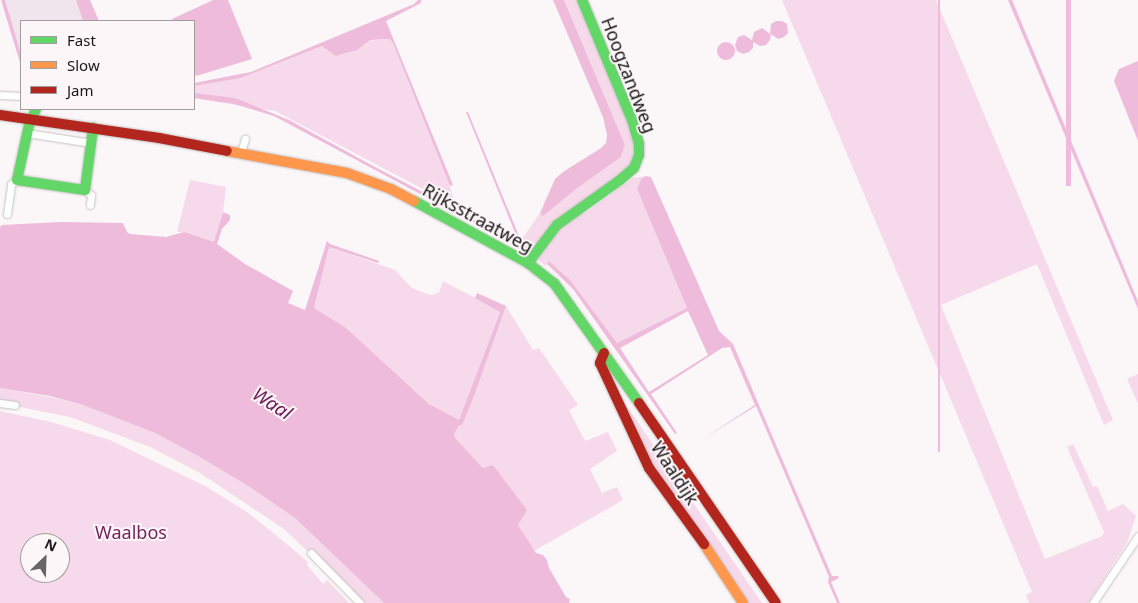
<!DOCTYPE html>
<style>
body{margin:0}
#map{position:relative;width:1138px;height:603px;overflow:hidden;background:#fbf7f9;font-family:"Noto Sans",sans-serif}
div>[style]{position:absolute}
.built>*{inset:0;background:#efe5eb}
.green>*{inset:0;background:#f6d9ea}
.water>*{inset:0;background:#eebbda;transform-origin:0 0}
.round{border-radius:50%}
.roads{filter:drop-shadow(0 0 1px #c4c2c3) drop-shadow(0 0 1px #c4c2c3)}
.street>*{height:7px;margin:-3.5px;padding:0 3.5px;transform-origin:3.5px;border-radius:3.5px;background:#fefefe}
.fast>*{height:10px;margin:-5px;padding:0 5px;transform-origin:5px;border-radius:5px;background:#63d668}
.slow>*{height:10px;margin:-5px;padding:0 5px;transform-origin:5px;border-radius:5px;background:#ff974d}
.jam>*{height:10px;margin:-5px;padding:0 5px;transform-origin:5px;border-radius:5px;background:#b3261e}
span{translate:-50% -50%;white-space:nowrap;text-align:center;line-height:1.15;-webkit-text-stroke:4px #fcf6f9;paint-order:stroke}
.street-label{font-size:18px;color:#191718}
.park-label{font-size:18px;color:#75235c}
.water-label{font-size:19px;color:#6e1c56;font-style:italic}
.legend{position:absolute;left:20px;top:20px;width:175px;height:90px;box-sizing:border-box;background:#fcf6f9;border:1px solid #a19d9f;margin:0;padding:6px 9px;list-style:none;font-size:15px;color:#191718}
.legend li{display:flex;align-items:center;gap:10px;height:25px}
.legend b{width:25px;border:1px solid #a19d9f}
.north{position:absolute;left:20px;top:533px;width:50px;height:50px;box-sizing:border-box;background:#fcf6f9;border:1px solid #a19d9f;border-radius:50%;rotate:24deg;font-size:14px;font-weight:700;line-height:20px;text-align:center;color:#191718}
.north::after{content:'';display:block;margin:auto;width:18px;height:22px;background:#686567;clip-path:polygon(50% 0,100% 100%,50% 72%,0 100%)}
</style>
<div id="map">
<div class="built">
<div style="clip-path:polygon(5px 0,76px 0,83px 21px,21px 21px,21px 54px)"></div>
</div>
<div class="green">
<div style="clip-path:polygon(564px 0,576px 0,628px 122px,634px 145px,634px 153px,631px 162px,624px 172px,526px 253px,488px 229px,520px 242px,540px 213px,543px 215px,576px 189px,621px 157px,625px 145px)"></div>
<div style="clip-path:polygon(782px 0,936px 0,1113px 420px,1104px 425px,1037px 264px,941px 305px,1045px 559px,1102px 536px,1104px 532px,1067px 447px,1073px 444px,1093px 487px,1097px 486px,1108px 511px,1123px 504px,1136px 516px,1127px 543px,1088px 603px,1029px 603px,1026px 595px,1032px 592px)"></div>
<div style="clip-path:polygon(390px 39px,393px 43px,450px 186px,455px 206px,275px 111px,194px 98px,194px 86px,241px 78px,322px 46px,339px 55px,351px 52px,367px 41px)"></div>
<div style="clip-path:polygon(646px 176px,641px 179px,637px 189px,687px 308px,617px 343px,564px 274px,549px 262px,546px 266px,537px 259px,540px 251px,568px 220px,587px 212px,633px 178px)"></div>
<div style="clip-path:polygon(190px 180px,226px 187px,223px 212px,214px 243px,184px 232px,177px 232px)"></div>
<div style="clip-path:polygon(329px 247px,395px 270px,412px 288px,427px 294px,433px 295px,439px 292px,443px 281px,500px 311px,459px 420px,429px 404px,345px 327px,314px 308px)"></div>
<div style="clip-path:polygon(506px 306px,533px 350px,539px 348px,578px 405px,569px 410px,585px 441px,608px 432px,617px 451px,590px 469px,602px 493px,617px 487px,623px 500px,534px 551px,518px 525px,526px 509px,493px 465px,483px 468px,455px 439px,454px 434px,474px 396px)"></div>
<div style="clip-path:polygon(1138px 374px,1138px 404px,1127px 379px)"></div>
<div style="clip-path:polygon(611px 383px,762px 603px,745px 603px,696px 525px,684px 514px,645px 456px)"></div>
<div style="clip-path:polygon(0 388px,50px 397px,83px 405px,155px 433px,198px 456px,245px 484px,295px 518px,384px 603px,362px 603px,284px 529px,200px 473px,150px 447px,70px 417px,0 403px)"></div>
<div style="clip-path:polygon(evenodd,0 411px,51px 422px,110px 440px,205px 486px,247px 512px,277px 536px,308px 562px,307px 565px,323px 584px,327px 580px,349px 603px,0 603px,0 411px,30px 543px,60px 543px,60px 573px,30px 573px,30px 543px)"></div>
</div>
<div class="water">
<div style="clip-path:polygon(1px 0,5px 0,21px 54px,21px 66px)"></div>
<div style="clip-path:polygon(76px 0,90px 0,99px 21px,83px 21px)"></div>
<div style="clip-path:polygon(213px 0,228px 0,252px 59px,196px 76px,194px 71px,194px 21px,173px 21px,172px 19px)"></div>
<div style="clip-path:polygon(418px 0,421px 0,421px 3px,386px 21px,453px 185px,450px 186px,393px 43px,390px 39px,370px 40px,357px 50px,336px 56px,322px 46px,241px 78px,194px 86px,194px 83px,251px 72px,414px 4px)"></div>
<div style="clip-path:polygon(553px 0,564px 0,625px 145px,621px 157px,576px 189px,543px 216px,540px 213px,555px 179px,563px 172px,601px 148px,606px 143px,607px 135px,603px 117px)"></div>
<div style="left:938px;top:0;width:2px;height:452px"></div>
<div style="clip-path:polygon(1008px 0,1012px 0,1138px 301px,1138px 309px)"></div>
<div style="left:1066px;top:0;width:5px;height:186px"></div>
<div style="clip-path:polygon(776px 21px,782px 21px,787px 24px,788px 33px,784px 37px,778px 39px,771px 34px,770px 40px,766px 45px,760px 46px,753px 42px,753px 48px,749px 52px,743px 54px,737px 51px,735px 45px,738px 37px,744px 35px,752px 40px,754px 32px,762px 28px,770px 34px,771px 24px)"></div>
<div class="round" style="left:717px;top:42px;width:18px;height:18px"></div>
<div style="clip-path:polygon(1138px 61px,1138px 141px,1114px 81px,1119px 69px)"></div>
<div style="clip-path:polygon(194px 93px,235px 98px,289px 120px,375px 167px,511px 238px,515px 238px,516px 235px,466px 112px,468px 112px,521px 241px,518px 242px,478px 225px,274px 116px,234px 104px,194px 98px)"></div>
<div style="clip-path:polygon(evenodd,646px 176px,651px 177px,719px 331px,733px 344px,832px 576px,838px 576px,839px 578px,831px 582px,840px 603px,837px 603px,828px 582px,829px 577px,756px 406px,701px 440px,755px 405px,730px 347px,722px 348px,651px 394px,677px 433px,675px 434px,573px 289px,547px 264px,549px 261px,551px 263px,570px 280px,617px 343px,687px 308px,637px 189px,641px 179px,646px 176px,688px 311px,708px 355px,649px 392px,620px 348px,688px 311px)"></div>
<div style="clip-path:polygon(223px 212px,230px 215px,230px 220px,222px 229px,217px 244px,245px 264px,293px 291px,288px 303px,305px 310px,327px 241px,330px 244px,379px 261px,378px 263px,329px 247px,314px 308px,345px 327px,429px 404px,459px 420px,500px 312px,475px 298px,477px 293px,506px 306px,474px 396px,462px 425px,459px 425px,454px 434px,455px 438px,483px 468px,493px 465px,527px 510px,518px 525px,536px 553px,543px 555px,547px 560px,549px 568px,566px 597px,570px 599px,569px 603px,384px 603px,295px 518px,245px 484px,198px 456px,155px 433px,83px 405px,50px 396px,0 388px,0 227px,2px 225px,60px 222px,123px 223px,127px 232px,130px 234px,166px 237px,184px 232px,214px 242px)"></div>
</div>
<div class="roads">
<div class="street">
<div style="left:0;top:95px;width:21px;rotate:3deg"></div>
<div style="left:27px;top:133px;width:65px;rotate:8.9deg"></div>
<div style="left:241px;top:152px;width:14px;rotate:-73deg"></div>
<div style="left:85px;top:190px;width:8px;rotate:40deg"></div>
<div style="left:91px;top:195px;width:10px;rotate:96deg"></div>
<div style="left:7px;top:214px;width:30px;rotate:-82deg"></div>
<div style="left:11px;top:184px;width:7px;rotate:-34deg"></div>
<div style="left:0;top:403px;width:15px;rotate:8deg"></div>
<div style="left:311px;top:553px;width:70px;rotate:45.6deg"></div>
<div style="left:1093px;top:603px;width:81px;rotate:-56.1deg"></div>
</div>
<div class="fast">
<div style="left:36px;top:109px;width:17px;rotate:114deg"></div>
<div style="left:29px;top:125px;width:56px;rotate:102.3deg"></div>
<div style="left:17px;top:180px;width:69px;rotate:8.4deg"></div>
<div style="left:85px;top:190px;width:63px;rotate:-82.6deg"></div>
<div style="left:414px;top:201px;width:130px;rotate:28.5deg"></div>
<div style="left:528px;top:263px;width:33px;rotate:38deg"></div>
<div style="left:554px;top:283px;width:147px;rotate:54.7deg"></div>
<div style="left:528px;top:263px;width:48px;rotate:-52.7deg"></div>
<div style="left:557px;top:225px;width:77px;rotate:-35.5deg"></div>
<div style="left:620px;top:180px;width:18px;rotate:-41deg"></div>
<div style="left:634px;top:168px;width:14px;rotate:-69deg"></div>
<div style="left:639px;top:155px;width:11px;rotate:-90deg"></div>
<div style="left:639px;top:144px;width:25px;rotate:-106deg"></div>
<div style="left:632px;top:120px;width:130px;rotate:-112.6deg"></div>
</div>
<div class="slow">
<div style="left:227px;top:151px;width:122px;rotate:10.4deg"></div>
<div style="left:347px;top:173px;width:47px;rotate:20deg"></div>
<div style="left:391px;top:189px;width:26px;rotate:28deg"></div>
<div style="left:704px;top:544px;width:71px;rotate:56.5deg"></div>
</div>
<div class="jam">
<div style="left:0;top:115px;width:161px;rotate:8.2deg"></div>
<div style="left:159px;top:138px;width:69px;rotate:10.8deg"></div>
<div style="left:604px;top:353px;width:11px;rotate:112deg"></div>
<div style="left:600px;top:363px;width:116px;rotate:65deg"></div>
<div style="left:649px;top:468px;width:94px;rotate:54.1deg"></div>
<div style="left:639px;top:403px;width:242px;rotate:55.6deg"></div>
</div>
</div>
<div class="street-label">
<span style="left:629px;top:75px;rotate:69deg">Hoogzandweg</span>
<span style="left:478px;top:218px;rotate:29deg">Rijksstraatweg</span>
<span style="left:675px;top:473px;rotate:57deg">Waaldijk</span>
</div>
<div class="park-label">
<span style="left:131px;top:532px">Waalbos</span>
</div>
<div class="water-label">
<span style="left:272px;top:404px;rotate:33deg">Waal</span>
</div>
<ul class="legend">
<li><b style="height:6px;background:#63d668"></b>Fast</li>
<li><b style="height:6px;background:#ff974d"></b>Slow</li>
<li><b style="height:6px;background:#b3261e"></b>Jam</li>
</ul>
<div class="north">N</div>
</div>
